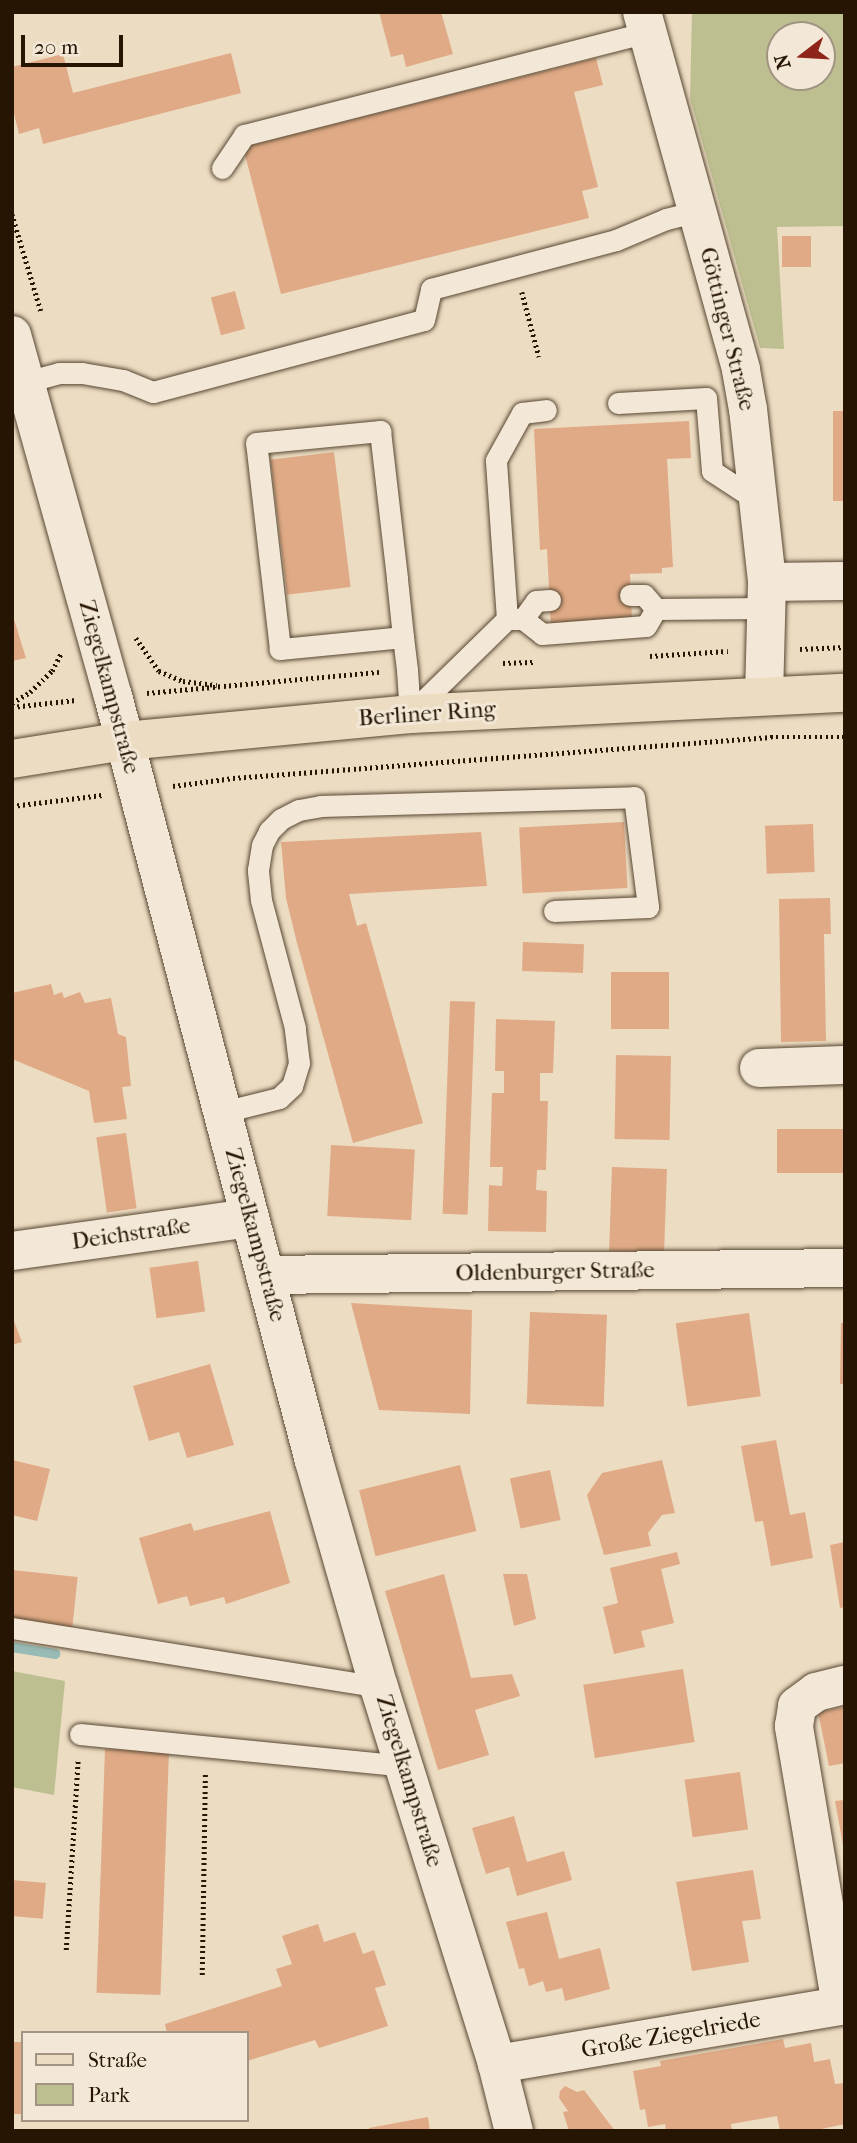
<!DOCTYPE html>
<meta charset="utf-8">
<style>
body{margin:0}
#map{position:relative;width:857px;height:2143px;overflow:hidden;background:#ecdcc2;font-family:"IM FELL French Canon",serif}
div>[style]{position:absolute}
.green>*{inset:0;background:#bdbf90}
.stream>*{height:10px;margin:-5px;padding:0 5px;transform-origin:5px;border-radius:5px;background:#99bbb5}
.building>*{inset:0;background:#e0aa86;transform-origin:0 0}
.path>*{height:4.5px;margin-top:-2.25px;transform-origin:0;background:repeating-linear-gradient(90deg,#251502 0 2px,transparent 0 5.5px)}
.roads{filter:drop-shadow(0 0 2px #574732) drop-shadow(0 0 2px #574732)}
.service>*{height:21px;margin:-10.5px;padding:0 10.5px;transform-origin:10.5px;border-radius:10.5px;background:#f3e8d7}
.minor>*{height:38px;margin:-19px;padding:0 19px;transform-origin:19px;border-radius:19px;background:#f3e8d7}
.primary>*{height:38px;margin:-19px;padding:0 19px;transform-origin:19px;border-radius:19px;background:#ecdcc2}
span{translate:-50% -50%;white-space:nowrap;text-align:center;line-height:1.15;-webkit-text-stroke:6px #f3e8d7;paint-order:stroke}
.street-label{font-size:23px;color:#251502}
.frame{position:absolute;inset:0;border:14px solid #251502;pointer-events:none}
.legend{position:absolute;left:21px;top:2031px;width:228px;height:91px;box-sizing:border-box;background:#f3e8d7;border:2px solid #a19482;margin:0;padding:9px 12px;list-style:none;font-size:21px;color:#251502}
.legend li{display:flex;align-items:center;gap:14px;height:35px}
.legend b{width:35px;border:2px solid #a19482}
.north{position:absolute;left:766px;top:21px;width:70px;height:70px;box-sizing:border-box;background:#f3e8d7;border:2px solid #a19482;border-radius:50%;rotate:253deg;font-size:19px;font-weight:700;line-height:28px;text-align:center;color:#251502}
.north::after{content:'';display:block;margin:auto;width:24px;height:32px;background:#8f2418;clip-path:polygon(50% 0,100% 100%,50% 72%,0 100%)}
.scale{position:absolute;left:21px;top:35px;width:102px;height:32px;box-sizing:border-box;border:4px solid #251502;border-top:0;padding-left:9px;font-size:21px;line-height:24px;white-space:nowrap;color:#251502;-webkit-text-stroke:5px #f3e8d7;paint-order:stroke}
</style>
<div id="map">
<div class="green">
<div style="clip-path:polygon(evenodd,692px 12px,845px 12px,845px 226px,777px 227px,784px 349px,760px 348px,690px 98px,692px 12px,780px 35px,822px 35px,822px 77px,780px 77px,780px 35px)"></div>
<div style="clip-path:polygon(12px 1671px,65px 1681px,54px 1795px,12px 1787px)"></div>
</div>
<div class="stream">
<div style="left:12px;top:1647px;width:44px;rotate:9.2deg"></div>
</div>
<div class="building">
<div style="clip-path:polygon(379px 12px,441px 12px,453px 54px,406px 67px,403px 54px,391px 57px)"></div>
<div style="clip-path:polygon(231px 53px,241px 93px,43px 144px,39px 128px,19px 134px,12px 106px,12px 67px,63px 54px,73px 93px)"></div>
<div style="clip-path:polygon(596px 58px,603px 85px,574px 92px,598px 187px,582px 191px,589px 218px,281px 294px,243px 147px)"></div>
<div style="left:782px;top:236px;width:29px;height:31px"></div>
<div style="left:235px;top:291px;width:39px;height:25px;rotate:75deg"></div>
<div style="left:833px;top:411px;width:12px;height:90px"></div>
<div style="clip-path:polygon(689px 421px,691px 458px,667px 459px,673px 567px,662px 568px,662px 573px,630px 574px,632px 623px,551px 627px,547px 549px,540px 550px,534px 429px)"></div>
<div style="left:334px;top:452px;width:136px;height:64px;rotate:83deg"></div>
<div style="clip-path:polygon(12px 613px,26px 658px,12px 661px)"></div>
<div style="left:624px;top:822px;width:66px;height:105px;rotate:87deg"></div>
<div style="left:813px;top:824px;width:48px;height:48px;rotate:88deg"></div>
<div style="clip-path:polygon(481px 832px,487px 886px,349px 894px,357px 926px,366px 923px,423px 1123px,353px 1143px,297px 943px,286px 898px,281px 842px)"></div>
<div style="clip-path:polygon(830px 898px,831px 934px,824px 934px,826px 1041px,781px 1042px,779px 899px)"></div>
<div style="left:523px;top:942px;width:61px;height:29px;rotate:2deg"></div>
<div style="left:611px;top:972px;width:58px;height:57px"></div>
<div style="clip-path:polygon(51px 984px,54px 995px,62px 992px,64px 998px,80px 992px,85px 1003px,111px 998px,118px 1034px,126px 1037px,131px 1086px,122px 1087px,127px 1119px,94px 1123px,89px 1091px,12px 1059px,12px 993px)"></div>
<div style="left:450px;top:1001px;width:25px;height:213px;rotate:2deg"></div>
<div style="clip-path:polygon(496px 1019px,555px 1021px,553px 1073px,540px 1073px,540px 1101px,548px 1101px,546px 1170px,537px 1170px,536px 1190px,547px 1191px,546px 1232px,488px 1231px,489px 1185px,502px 1186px,503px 1167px,490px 1167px,492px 1093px,504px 1093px,504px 1071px,495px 1071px)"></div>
<div style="left:616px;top:1055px;width:55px;height:84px;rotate:1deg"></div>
<div style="left:777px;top:1129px;width:68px;height:44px"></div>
<div style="left:126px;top:1133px;width:76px;height:30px;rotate:82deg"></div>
<div style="left:331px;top:1145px;width:84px;height:71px;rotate:3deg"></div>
<div style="left:612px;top:1167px;width:55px;height:84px;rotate:2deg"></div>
<div style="left:198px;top:1261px;width:51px;height:49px;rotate:82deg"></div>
<div style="clip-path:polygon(351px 1303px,472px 1310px,470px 1414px,379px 1410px)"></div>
<div style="left:530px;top:1312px;width:77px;height:92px;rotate:2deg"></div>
<div style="left:749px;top:1313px;width:84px;height:74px;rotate:82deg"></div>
<div style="clip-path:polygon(12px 1316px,22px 1342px,12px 1345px)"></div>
<div style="clip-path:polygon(841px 1323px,845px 1323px,845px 1384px,840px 1384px)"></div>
<div style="clip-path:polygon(210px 1364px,234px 1445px,187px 1458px,179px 1432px,149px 1441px,133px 1386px)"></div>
<div style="clip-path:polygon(776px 1440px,790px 1515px,805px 1512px,813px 1558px,771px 1566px,763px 1521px,755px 1522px,741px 1446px)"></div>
<div style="clip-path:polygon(12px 1460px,50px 1469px,37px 1521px,12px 1515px)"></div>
<div style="clip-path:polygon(662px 1460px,675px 1513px,662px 1515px,648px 1533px,651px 1546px,604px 1555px,587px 1495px,602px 1473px)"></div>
<div style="left:460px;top:1465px;width:68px;height:104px;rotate:76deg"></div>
<div style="left:550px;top:1470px;width:51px;height:41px;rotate:78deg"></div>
<div style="clip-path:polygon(270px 1511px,290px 1583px,226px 1604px,224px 1597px,190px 1606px,187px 1596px,158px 1604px,139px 1538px,191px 1523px,194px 1531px)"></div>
<div style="clip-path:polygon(845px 1542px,845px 1607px,840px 1608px,830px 1545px)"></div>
<div style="clip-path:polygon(677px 1552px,680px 1564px,661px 1569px,674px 1623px,641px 1631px,645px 1647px,614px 1654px,603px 1607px,618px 1603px,610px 1568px)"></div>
<div style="left:12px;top:1570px;width:66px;height:51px;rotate:6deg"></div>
<div style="clip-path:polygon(444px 1574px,471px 1678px,512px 1674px,520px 1696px,475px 1710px,489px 1755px,438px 1770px,385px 1591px)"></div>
<div style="clip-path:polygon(503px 1574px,527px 1574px,536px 1619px,514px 1626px)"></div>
<div style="left:683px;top:1669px;width:74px;height:101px;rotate:81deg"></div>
<div style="clip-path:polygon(845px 1707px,845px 1763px,829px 1766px,818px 1712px)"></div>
<div style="left:105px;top:1749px;width:64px;height:244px;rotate:2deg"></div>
<div style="left:740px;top:1772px;width:58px;height:56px;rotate:82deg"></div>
<div style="clip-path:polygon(845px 1800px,845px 1845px,843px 1845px,835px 1801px)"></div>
<div style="clip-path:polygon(514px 1816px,527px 1862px,564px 1851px,572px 1880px,517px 1896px,509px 1867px,486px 1874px,472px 1828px)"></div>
<div style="clip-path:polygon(753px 1870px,761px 1919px,742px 1921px,749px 1962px,692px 1971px,676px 1882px)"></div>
<div style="left:12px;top:1880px;width:34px;height:36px;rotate:5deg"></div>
<div style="clip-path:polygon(547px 1912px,559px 1959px,600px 1948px,610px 1989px,565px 2001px,562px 1988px,546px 1992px,543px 1981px,529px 1986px,524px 1968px,519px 1969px,506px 1922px)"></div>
<div style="clip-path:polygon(318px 1924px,324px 1942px,355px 1932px,363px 1954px,374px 1950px,386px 1985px,375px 1988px,388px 2026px,319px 2048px,315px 2040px,247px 2061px,247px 2033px,167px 2033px,165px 2024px,282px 1986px,276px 1969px,292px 1964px,282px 1936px)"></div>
<div style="clip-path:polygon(783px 2039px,785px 2048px,811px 2043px,814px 2062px,830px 2059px,835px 2084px,845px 2083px,845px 2124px,812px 2131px,780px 2131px,777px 2116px,731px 2124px,732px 2131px,666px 2131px,665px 2124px,648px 2127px,645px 2109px,640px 2110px,633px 2071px,661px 2066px,660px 2061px)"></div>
<div style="left:23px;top:2042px;width:72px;height:11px;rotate:90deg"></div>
<div style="clip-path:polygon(565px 2086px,577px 2092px,584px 2090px,615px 2131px,569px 2131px,563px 2112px,568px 2111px,559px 2098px,560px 2091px)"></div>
<div style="clip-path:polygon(428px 2117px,430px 2131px,369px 2131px,369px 2128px)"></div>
</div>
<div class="path">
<div style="left:12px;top:214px;width:101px;rotate:73.4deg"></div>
<div style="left:522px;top:292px;width:67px;rotate:75.3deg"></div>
<div style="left:136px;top:638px;width:40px;rotate:55.1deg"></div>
<div style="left:159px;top:671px;width:26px;rotate:23deg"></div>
<div style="left:183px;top:681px;width:34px;rotate:7deg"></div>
<div style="left:800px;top:649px;width:45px;rotate:-2.5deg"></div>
<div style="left:650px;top:656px;width:78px;rotate:-3.7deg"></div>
<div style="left:503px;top:663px;width:30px;rotate:-2deg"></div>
<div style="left:147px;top:693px;width:233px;rotate:-5.2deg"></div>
<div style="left:12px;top:703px;width:21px;rotate:-31deg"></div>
<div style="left:30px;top:692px;width:30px;rotate:-44deg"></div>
<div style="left:52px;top:671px;width:20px;rotate:-63deg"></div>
<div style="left:12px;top:707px;width:64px;rotate:-6.2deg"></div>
<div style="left:173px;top:786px;width:61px;rotate:-7.6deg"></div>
<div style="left:233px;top:778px;width:540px;rotate:-4.36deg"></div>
<div style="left:771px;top:737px;width:74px"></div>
<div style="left:12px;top:806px;width:91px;rotate:-7deg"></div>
<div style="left:66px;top:1950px;width:190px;rotate:-86.4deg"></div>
<div style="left:202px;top:1975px;width:201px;rotate:-89.1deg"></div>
</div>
<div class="roads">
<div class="service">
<div style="left:222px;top:168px;width:40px;rotate:-56deg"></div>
<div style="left:244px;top:135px;width:416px;rotate:-14.3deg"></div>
<div style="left:26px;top:382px;width:34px;rotate:-15deg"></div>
<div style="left:59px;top:373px;width:23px"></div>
<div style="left:82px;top:373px;width:42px;rotate:9.7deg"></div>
<div style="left:123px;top:380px;width:32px;rotate:22deg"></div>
<div style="left:153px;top:392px;width:280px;rotate:-14.9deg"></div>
<div style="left:424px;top:320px;width:32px;rotate:-77deg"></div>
<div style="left:431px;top:289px;width:191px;rotate:-14.8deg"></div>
<div style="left:616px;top:240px;width:54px;rotate:-22.8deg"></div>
<div style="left:666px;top:219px;width:32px;rotate:-14deg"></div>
<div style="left:618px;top:403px;width:88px;rotate:-3.3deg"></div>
<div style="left:706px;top:398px;width:73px;rotate:85.3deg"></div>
<div style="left:712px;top:471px;width:55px;rotate:33.1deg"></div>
<div style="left:630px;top:595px;width:14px"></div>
<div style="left:644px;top:595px;width:18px;rotate:49deg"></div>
<div style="left:656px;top:609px;width:110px;rotate:-0.5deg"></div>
<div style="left:507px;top:619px;width:159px;rotate:-94deg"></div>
<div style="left:496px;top:460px;width:54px;rotate:-61deg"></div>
<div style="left:522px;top:413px;width:24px;rotate:-7deg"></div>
<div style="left:523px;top:619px;width:22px;rotate:-54deg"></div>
<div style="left:536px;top:601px;width:14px;rotate:-4deg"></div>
<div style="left:403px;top:637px;width:124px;rotate:174.4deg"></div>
<div style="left:280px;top:649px;width:207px;rotate:-96.6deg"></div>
<div style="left:256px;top:443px;width:125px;rotate:-5.5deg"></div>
<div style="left:380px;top:431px;width:149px;rotate:83.4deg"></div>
<div style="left:397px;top:579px;width:58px;rotate:84.1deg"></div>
<div style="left:403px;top:637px;width:33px;rotate:83deg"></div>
<div style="left:407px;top:670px;width:44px;rotate:86.1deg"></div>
<div style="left:412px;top:712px;width:133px;rotate:-44.4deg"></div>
<div style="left:507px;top:619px;width:16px"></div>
<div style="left:523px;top:619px;width:24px;rotate:38deg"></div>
<div style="left:542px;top:634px;width:104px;rotate:-4.4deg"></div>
<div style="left:646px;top:626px;width:20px;rotate:-60deg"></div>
<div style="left:223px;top:1112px;width:58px;rotate:-14deg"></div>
<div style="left:279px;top:1098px;width:18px;rotate:-43deg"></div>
<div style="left:292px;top:1086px;width:24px;rotate:-73deg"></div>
<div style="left:299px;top:1063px;width:35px;rotate:-97deg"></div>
<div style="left:295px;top:1028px;width:132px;rotate:-104.9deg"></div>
<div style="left:261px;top:900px;width:30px;rotate:-96deg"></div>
<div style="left:258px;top:870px;width:25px;rotate:-81deg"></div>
<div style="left:262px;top:845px;width:16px;rotate:-63deg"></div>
<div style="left:269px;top:831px;width:17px;rotate:-45deg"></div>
<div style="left:281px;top:819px;width:20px;rotate:-27deg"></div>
<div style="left:299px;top:810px;width:22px;rotate:-10deg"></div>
<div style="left:321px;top:806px;width:313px;rotate:-1.6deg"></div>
<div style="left:634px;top:797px;width:111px;rotate:82.7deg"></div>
<div style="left:648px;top:907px;width:94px;rotate:177.6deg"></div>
<div style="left:12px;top:1628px;width:372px;rotate:9.1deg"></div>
<div style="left:80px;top:1734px;width:326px;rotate:5.6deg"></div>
</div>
<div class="minor">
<div style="left:642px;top:12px;width:371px;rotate:74.5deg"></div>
<div style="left:741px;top:370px;width:40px;rotate:80deg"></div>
<div style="left:748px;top:409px;width:174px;rotate:83.7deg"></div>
<div style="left:767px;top:582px;width:114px;rotate:91.5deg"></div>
<div style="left:12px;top:335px;width:375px;rotate:74.4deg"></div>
<div style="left:113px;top:696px;width:791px;rotate:75.28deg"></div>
<div style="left:314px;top:1461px;width:235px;rotate:74deg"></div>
<div style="left:379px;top:1687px;width:395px;rotate:72.6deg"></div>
<div style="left:497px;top:2064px;width:69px;rotate:75.8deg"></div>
<div style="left:767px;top:582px;width:78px;rotate:-0.7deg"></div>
<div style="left:759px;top:1068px;width:86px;rotate:-2deg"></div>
<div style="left:12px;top:1251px;width:240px;rotate:-7.9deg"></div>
<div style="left:265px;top:1275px;width:580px;rotate:-0.69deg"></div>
<div style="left:841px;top:2005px;width:283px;rotate:-99.6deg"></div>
<div style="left:794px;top:1726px;width:20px;rotate:-81deg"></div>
<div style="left:797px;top:1706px;width:24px;rotate:-36deg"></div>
<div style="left:816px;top:1692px;width:30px;rotate:-14deg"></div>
<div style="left:497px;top:2064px;width:353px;rotate:-9.6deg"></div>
</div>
<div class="primary">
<div style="left:12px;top:759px;width:114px;rotate:-9.1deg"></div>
<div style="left:125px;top:741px;width:286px;rotate:-5.4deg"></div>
<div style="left:410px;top:714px;width:436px;rotate:-2.8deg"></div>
</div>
</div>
<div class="street-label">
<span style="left:727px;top:329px;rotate:76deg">Göttinger Straße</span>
<span style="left:109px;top:687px;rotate:75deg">Ziegelkampstraße</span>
<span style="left:427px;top:714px;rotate:-4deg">Berliner Ring</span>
<span style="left:131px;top:1234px;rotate:-8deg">Deichstraße</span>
<span style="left:255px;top:1235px;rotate:75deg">Ziegelkampstraße</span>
<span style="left:555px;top:1272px;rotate:-1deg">Oldenburger Straße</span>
<span style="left:409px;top:1781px;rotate:73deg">Ziegelkampstraße</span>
<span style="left:671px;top:2035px;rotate:-10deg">Große Ziegelriede</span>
</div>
<div class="frame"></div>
<ul class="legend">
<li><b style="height:9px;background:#ecdcc2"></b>Straße</li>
<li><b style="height:19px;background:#bdbf90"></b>Park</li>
</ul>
<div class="north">N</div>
<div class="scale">20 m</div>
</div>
